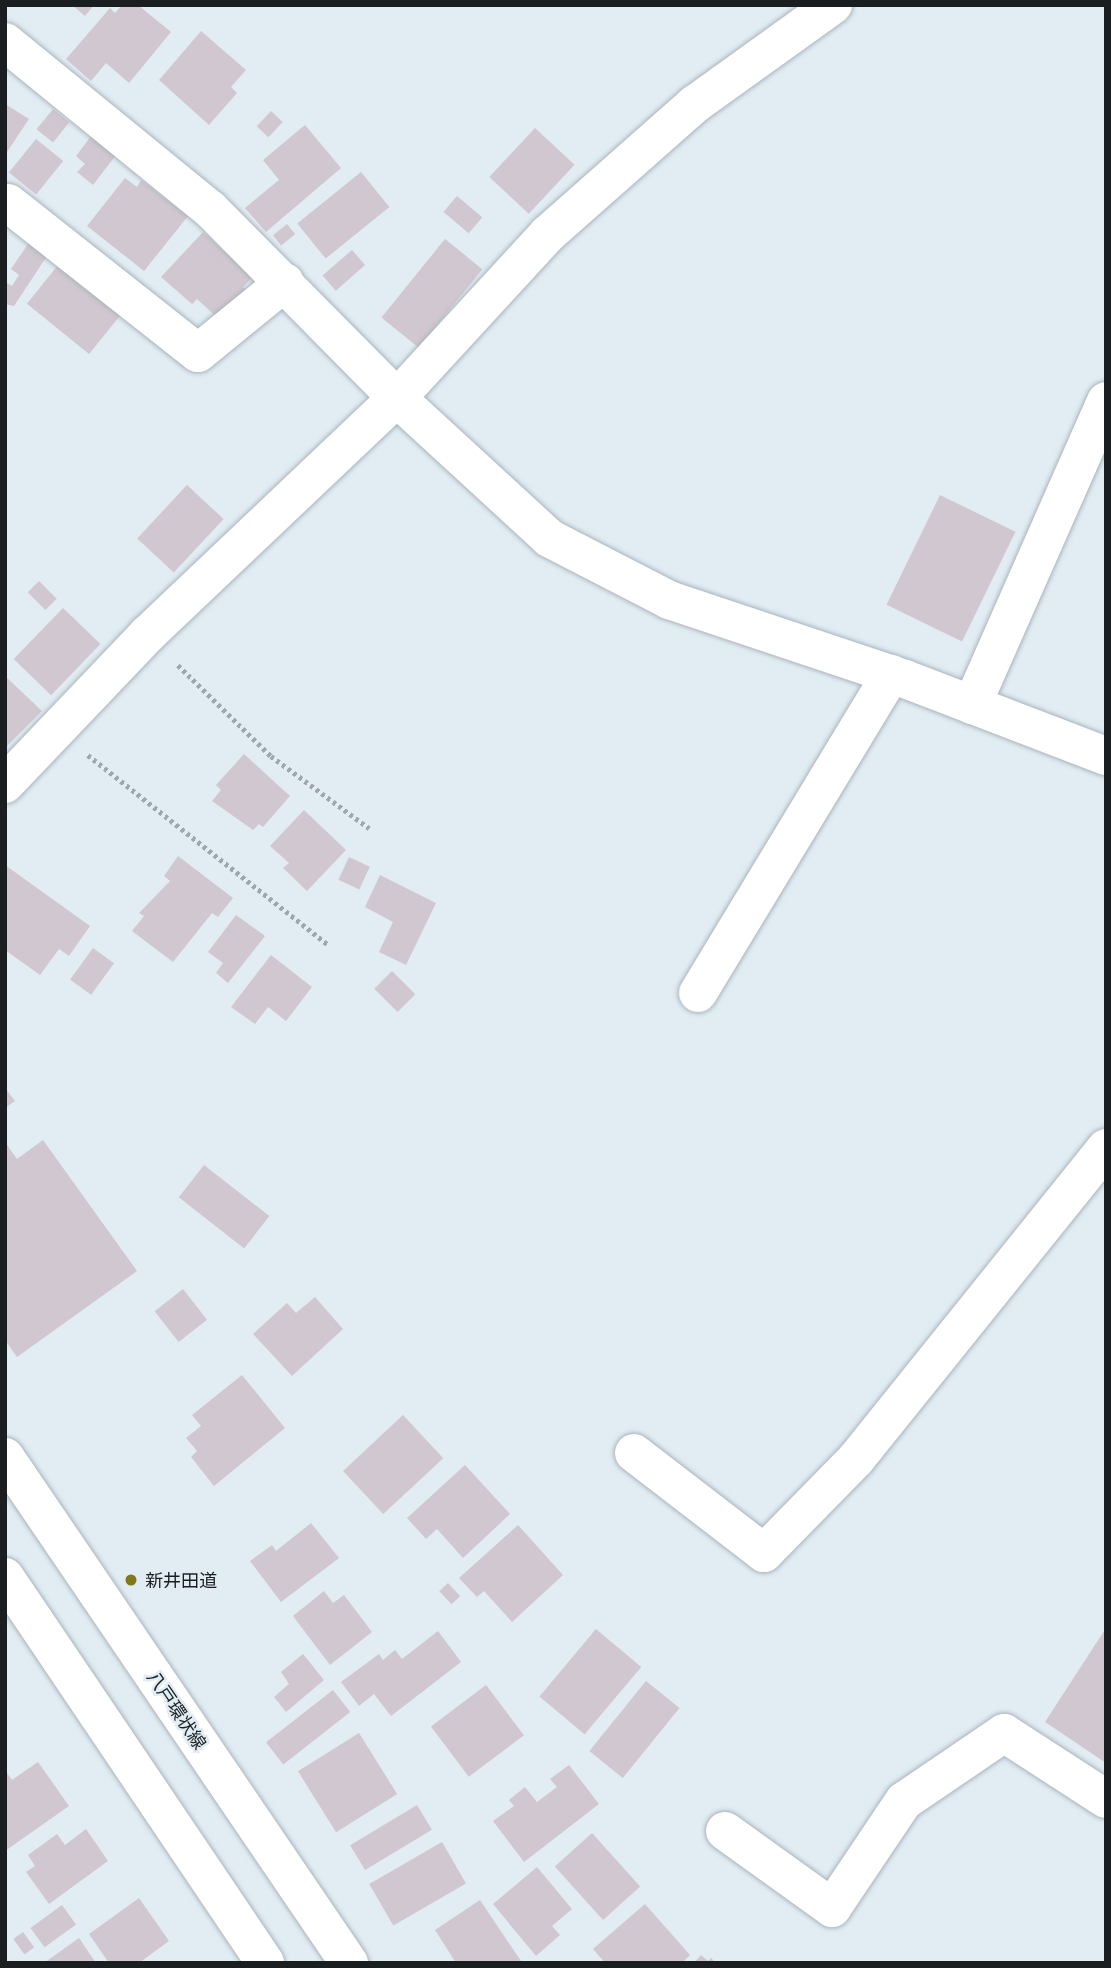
<!DOCTYPE html>
<meta charset="utf-8">
<style>
body{margin:0}
#map{position:relative;width:1111px;height:1968px;overflow:hidden;background:#e1ecf3;font-family:Commissioner,"Noto Sans JP",sans-serif}
div>[style]{position:absolute}
.building>*{inset:0;background:#d1c7d0;transform-origin:0 0}
.path>*{height:4.5px;margin-top:-2.25px;transform-origin:0;background:repeating-linear-gradient(90deg,#9fa7ad 0 3.5px,transparent 0 7px)}
.roads{filter:drop-shadow(0 0 2px #aab4bc) drop-shadow(0 0 2px #aab4bc)}
.minor>*{height:38px;margin:-19px;padding:0 19px;transform-origin:19px;border-radius:19px;background:#fff}
.major>*{height:38px;margin:-19px;padding:0 19px;transform-origin:19px;border-radius:19px;background:#fff}
.dots>*{width:19px;height:19px;translate:-50% -50%;box-sizing:border-box;border:4px solid #e1ecf3;border-radius:50%}
span{translate:-50% -50%;white-space:nowrap;text-align:center;line-height:1.15;-webkit-text-stroke:5px #e1ecf3;paint-order:stroke}
.poi-label{font-size:18px;color:#1a1e21}
.left{translate:0 -50%;text-align:left}
.street-label{font-size:18px;color:#1a1e21}
.frame{position:absolute;inset:0;border:7px solid #1a1e21;pointer-events:none}
</style>
<div id="map">
<div class="building">
<div style="clip-path:polygon(72px 5px,94px 5px,85px 16px)"></div>
<div style="clip-path:polygon(122px 5px,138px 5px,171px 32px,129px 83px,106px 63px,91px 81px,66px 59px,110px 8px,115px 13px)"></div>
<div style="clip-path:polygon(201px 31px,246px 70px,231px 87px,237px 93px,209px 125px,159px 80px)"></div>
<div style="clip-path:polygon(5px 104px,29px 119px,5px 155px)"></div>
<div style="left:53px;top:109px;width:21px;height:26px;rotate:39deg"></div>
<div style="left:271px;top:111px;width:16px;height:21px;rotate:43deg"></div>
<div style="clip-path:polygon(305px 125px,341px 168px,266px 232px,245px 208px,279px 180px,263px 160px)"></div>
<div style="left:535px;top:128px;width:54px;height:67px;rotate:43deg"></div>
<div style="clip-path:polygon(91px 136px,116px 155px,93px 185px,77px 172px,85px 164px,76px 156px)"></div>
<div style="left:36px;top:139px;width:35px;height:43px;rotate:39deg"></div>
<div style="left:361px;top:172px;width:45px;height:82px;rotate:51deg"></div>
<div style="clip-path:polygon(125px 178px,137px 187px,141px 180px,188px 216px,144px 271px,87px 226px)"></div>
<div style="left:457px;top:196px;width:33px;height:21px;rotate:40deg"></div>
<div style="left:287px;top:224px;width:13px;height:18px;rotate:51deg"></div>
<div style="clip-path:polygon(203px 232px,253px 277px,243px 287px,249px 292px,222px 322px,197px 299px,192px 304px,161px 277px)"></div>
<div style="left:445px;top:239px;width:48px;height:101px;rotate:39deg"></div>
<div style="clip-path:polygon(30px 241px,49px 253px,14px 306px,5px 304px,5px 282px,12px 286px,19px 275px,11px 269px)"></div>
<div style="left:352px;top:250px;width:20px;height:39px;rotate:49deg"></div>
<div style="left:59px;top:264px;width:80px;height:51px;rotate:39deg"></div>
<div style="left:187px;top:485px;width:50px;height:73px;rotate:43deg"></div>
<div style="left:940px;top:495px;width:84px;height:122px;rotate:26deg"></div>
<div style="left:39px;top:581px;width:25px;height:16px;rotate:45deg"></div>
<div style="left:63px;top:608px;width:52px;height:71px;rotate:44deg"></div>
<div style="clip-path:polygon(5px 676px,42px 711px,5px 748px)"></div>
<div style="clip-path:polygon(244px 754px,290px 796px,263px 827px,259px 824px,253px 830px,212px 801px,221px 790px,216px 785px)"></div>
<div style="clip-path:polygon(304px 810px,346px 850px,307px 891px,283px 868px,289px 863px,270px 846px)"></div>
<div style="clip-path:polygon(178px 856px,233px 898px,218px 917px,212px 913px,173px 962px,132px 931px,144px 916px,139px 913px,170px 881px,164px 876px)"></div>
<div style="left:349px;top:857px;width:23px;height:25px;rotate:25deg"></div>
<div style="clip-path:polygon(5px 865px,90px 926px,69px 956px,59px 949px,40px 975px,5px 950px)"></div>
<div style="clip-path:polygon(380px 875px,436px 903px,406px 965px,379px 952px,393px 922px,365px 907px)"></div>
<div style="clip-path:polygon(236px 915px,265px 936px,228px 983px,216px 973px,223px 963px,208px 952px)"></div>
<div style="left:93px;top:948px;width:26px;height:39px;rotate:36deg"></div>
<div style="clip-path:polygon(271px 955px,312px 987px,286px 1021px,268px 1007px,255px 1024px,231px 1007px)"></div>
<div style="left:392px;top:971px;width:33px;height:25px;rotate:45deg"></div>
<div style="clip-path:polygon(5px 1088px,15px 1101px,5px 1108px)"></div>
<div style="clip-path:polygon(43px 1140px,137px 1271px,17px 1357px,5px 1340px,5px 1142px,17px 1159px)"></div>
<div style="left:204px;top:1165px;width:83px;height:41px;rotate:38deg"></div>
<div style="left:183px;top:1289px;width:39px;height:36px;rotate:52deg"></div>
<div style="clip-path:polygon(315px 1297px,343px 1329px,292px 1376px,253px 1334px,287px 1303px,296px 1313px)"></div>
<div style="clip-path:polygon(242px 1375px,285px 1428px,214px 1486px,191px 1457px,197px 1451px,186px 1438px,201px 1426px,192px 1415px)"></div>
<div style="left:403px;top:1415px;width:59px;height:82px;rotate:47deg"></div>
<div style="clip-path:polygon(465px 1465px,510px 1514px,463px 1558px,437px 1529px,426px 1539px,407px 1518px)"></div>
<div style="clip-path:polygon(311px 1523px,339px 1558px,281px 1602px,250px 1561px,272px 1545px,276px 1551px)"></div>
<div style="clip-path:polygon(518px 1525px,563px 1575px,512px 1622px,484px 1591px,477px 1597px,459px 1578px)"></div>
<div style="left:448px;top:1583px;width:18px;height:12px;rotate:47deg"></div>
<div style="clip-path:polygon(324px 1591px,333px 1603px,344px 1595px,372px 1632px,330px 1665px,293px 1616px)"></div>
<div style="clip-path:polygon(1106px 1628px,1106px 1763px,1045px 1722px)"></div>
<div style="left:596px;top:1629px;width:59px;height:88px;rotate:40deg"></div>
<div style="clip-path:polygon(438px 1631px,461px 1662px,391px 1716px,374px 1694px,359px 1706px,341px 1682px,379px 1654px,383px 1660px,395px 1650px,402px 1659px)"></div>
<div style="clip-path:polygon(303px 1654px,324px 1680px,286px 1712px,274px 1697px,289px 1684px,281px 1672px)"></div>
<div style="left:646px;top:1681px;width:43px;height:90px;rotate:39deg"></div>
<div style="left:486px;top:1685px;width:63px;height:69px;rotate:53deg"></div>
<div style="left:333px;top:1690px;width:28px;height:85px;rotate:52deg"></div>
<div style="left:359px;top:1733px;width:72px;height:72px;rotate:58deg"></div>
<div style="clip-path:polygon(38px 1762px,69px 1806px,5px 1851px,5px 1770px,12px 1780px)"></div>
<div style="clip-path:polygon(569px 1765px,599px 1804px,524px 1862px,493px 1821px,514px 1806px,509px 1800px,525px 1787px,537px 1802px,557px 1787px,550px 1779px)"></div>
<div style="left:417px;top:1805px;width:29px;height:78px;rotate:59deg"></div>
<div style="clip-path:polygon(86px 1829px,108px 1861px,49px 1904px,26px 1872px,35px 1866px,28px 1855px,57px 1834px,65px 1845px)"></div>
<div style="left:592px;top:1833px;width:72px;height:50px;rotate:48deg"></div>
<div style="left:442px;top:1842px;width:48px;height:84px;rotate:60deg"></div>
<div style="clip-path:polygon(537px 1867px,572px 1909px,552px 1926px,560px 1935px,536px 1956px,493px 1904px)"></div>
<div style="clip-path:polygon(139px 1898px,169px 1941px,139px 1963px,109px 1963px,89px 1934px)"></div>
<div style="clip-path:polygon(480px 1900px,521px 1961px,519px 1963px,456px 1963px,435px 1930px)"></div>
<div style="clip-path:polygon(645px 1904px,690px 1955px,682px 1963px,605px 1963px,593px 1949px)"></div>
<div style="left:62px;top:1905px;width:24px;height:39px;rotate:54deg"></div>
<div style="left:23px;top:1932px;width:19px;height:12px;rotate:54deg"></div>
<div style="clip-path:polygon(79px 1938px,96px 1963px,44px 1963px)"></div>
<div style="clip-path:polygon(701px 1955px,708px 1961px,711px 1958px,716px 1963px,694px 1963px)"></div>
</div>
<div class="path">
<div style="left:178px;top:665px;width:130px;rotate:44.4deg"></div>
<div style="left:271px;top:756px;width:122px;rotate:36.3deg"></div>
<div style="left:88px;top:755px;width:307px;rotate:38.3deg"></div>
</div>
<div class="roads">
<div class="minor">
<div style="left:5px;top:42px;width:264px;rotate:39.2deg"></div>
<div style="left:210px;top:209px;width:266px;rotate:45.3deg"></div>
<div style="left:397px;top:398px;width:207px;rotate:42.6deg"></div>
<div style="left:549px;top:538px;width:135px;rotate:27.3deg"></div>
<div style="left:669px;top:600px;width:249px;rotate:18.5deg"></div>
<div style="left:905px;top:679px;width:215px;rotate:21deg"></div>
<div style="left:8px;top:203px;width:242px;rotate:38.3deg"></div>
<div style="left:198px;top:353px;width:112px;rotate:-39.2deg"></div>
<div style="left:972px;top:705px;width:332px;rotate:-66.2deg"></div>
<div style="left:5px;top:784px;width:207px;rotate:-46.4deg"></div>
<div style="left:148px;top:634px;width:343px;rotate:-43.5deg"></div>
<div style="left:397px;top:398px;width:223px;rotate:-47.4deg"></div>
<div style="left:548px;top:234px;width:196px;rotate:-41.5deg"></div>
<div style="left:695px;top:104px;width:170px;rotate:-35.7deg"></div>
<div style="left:698px;top:993px;width:373px;rotate:-58.8deg"></div>
<div style="left:634px;top:1453px;width:164px;rotate:37.6deg"></div>
<div style="left:764px;top:1553px;width:132px;rotate:-45.6deg"></div>
<div style="left:856px;top:1459px;width:399px;rotate:-51.2deg"></div>
<div style="left:725px;top:1831px;width:132px;rotate:35.7deg"></div>
<div style="left:832px;top:1908px;width:129px;rotate:-56.1deg"></div>
<div style="left:904px;top:1801px;width:121px;rotate:-34.2deg"></div>
<div style="left:1004px;top:1733px;width:121px;rotate:32.9deg"></div>
</div>
<div class="major">
<div style="left:5px;top:1457px;width:612px;rotate:55.79deg"></div>
<div style="left:5px;top:1577px;width:465px;rotate:56deg"></div>
</div>
</div>
<div class="dots">
<div style="left:131px;top:1580px;background:#81781c"></div>
</div>
<div class="poi-label">
<span class="left" style="left:145px;top:1580px">新井田道</span>
</div>
<div class="street-label">
<span style="left:177px;top:1710px;rotate:56deg">八戸環状線</span>
</div>
<div class="frame"></div>
</div>
